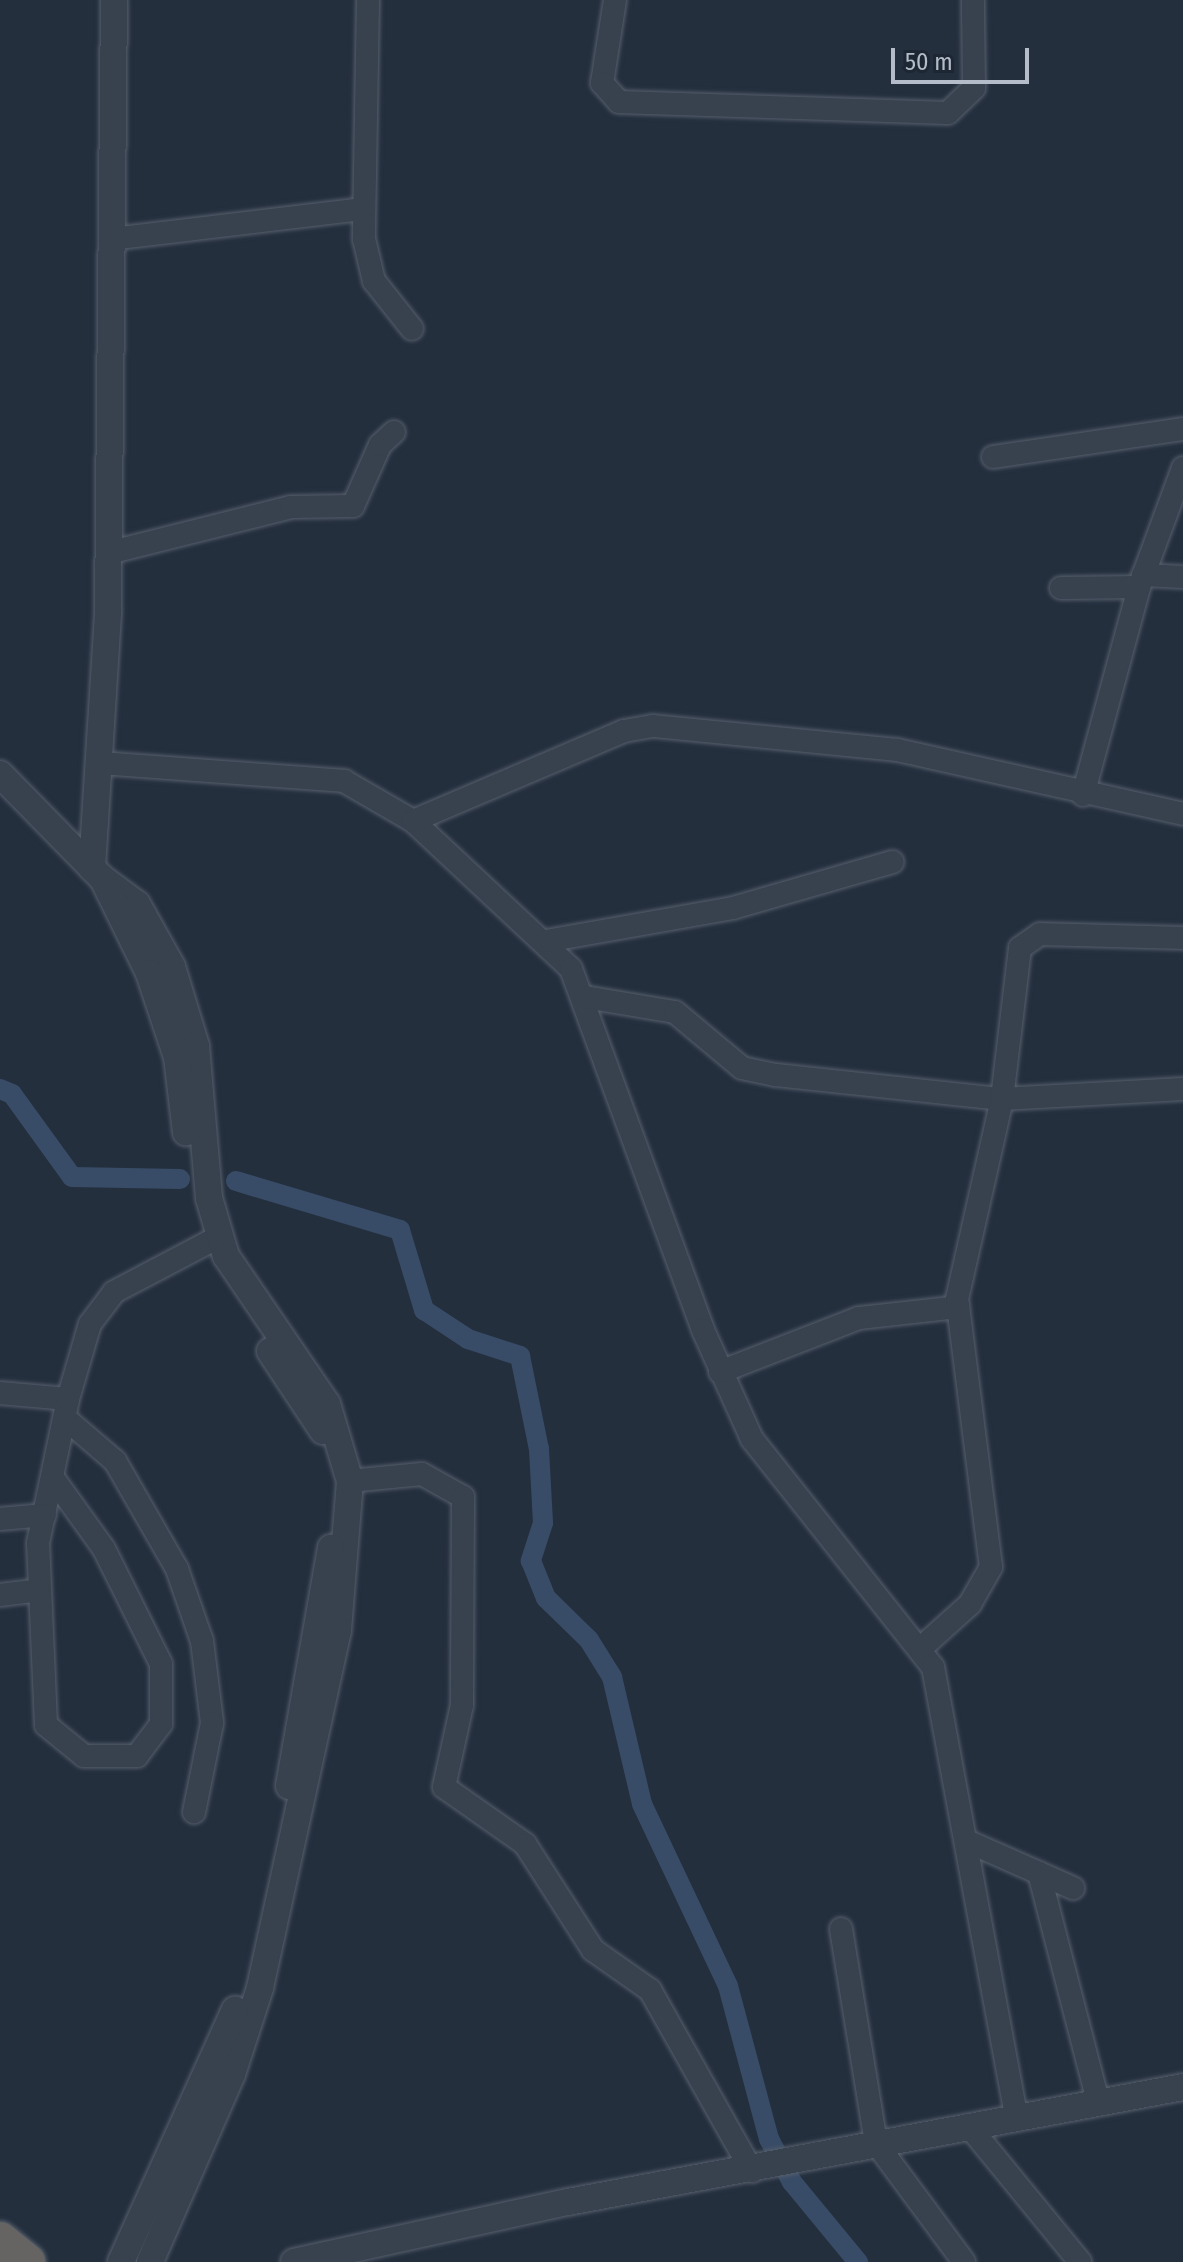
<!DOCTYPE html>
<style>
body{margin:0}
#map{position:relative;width:1183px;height:2262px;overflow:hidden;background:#242f3e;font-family:"Fira Sans Condensed",sans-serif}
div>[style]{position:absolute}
.canal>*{height:20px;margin:-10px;padding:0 10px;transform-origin:10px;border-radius:10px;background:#394c67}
.roads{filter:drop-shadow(0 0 2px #565f6c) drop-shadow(0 0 2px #565f6c)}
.minor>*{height:22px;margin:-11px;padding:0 11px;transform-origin:11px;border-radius:11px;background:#38414e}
.tertiary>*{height:26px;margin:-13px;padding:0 13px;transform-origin:13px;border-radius:13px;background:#38414e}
.trunk>*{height:36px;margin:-18px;padding:0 18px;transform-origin:18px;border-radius:18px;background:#656462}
span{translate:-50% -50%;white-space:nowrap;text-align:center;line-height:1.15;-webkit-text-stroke:6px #1d2633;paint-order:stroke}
.scale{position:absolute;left:891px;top:48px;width:138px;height:36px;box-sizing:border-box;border:4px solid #b4bcc9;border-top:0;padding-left:10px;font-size:24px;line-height:28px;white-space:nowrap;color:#b4bcc9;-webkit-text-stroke:6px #1d2633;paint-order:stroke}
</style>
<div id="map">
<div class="canal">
<div style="left:0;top:1089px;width:13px;rotate:23deg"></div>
<div style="left:12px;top:1094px;width:102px;rotate:54.1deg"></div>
<div style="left:72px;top:1177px;width:108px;rotate:1.1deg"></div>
<div style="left:236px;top:1181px;width:171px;rotate:16.6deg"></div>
<div style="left:400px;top:1230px;width:84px;rotate:73.3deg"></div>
<div style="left:424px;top:1310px;width:53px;rotate:33.4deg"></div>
<div style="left:468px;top:1339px;width:55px;rotate:18.1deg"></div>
<div style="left:520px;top:1356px;width:95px;rotate:78.5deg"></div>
<div style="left:539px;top:1449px;width:74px;rotate:86.9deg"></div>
<div style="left:543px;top:1523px;width:40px;rotate:108deg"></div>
<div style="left:531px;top:1561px;width:40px;rotate:68deg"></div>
<div style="left:546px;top:1598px;width:60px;rotate:44.3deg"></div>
<div style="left:589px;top:1640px;width:44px;rotate:58.1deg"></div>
<div style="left:612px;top:1677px;width:130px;rotate:76.7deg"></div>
<div style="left:642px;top:1804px;width:201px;rotate:64.7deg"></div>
<div style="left:728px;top:1986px;width:158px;rotate:75deg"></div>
<div style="left:769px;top:2139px;width:49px;rotate:61.9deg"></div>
<div style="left:792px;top:2182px;width:104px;rotate:50.5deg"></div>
</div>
<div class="roads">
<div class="minor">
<div style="left:368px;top:0;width:239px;rotate:91deg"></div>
<div style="left:364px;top:239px;width:43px;rotate:76.6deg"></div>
<div style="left:374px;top:281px;width:61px;rotate:51.6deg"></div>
<div style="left:615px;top:0;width:84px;rotate:98.9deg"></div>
<div style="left:602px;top:83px;width:25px;rotate:48deg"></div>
<div style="left:619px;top:102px;width:329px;rotate:1.9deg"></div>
<div style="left:948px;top:113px;width:36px;rotate:-44deg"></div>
<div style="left:974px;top:88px;width:88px;rotate:-90.7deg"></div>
<div style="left:111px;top:239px;width:252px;rotate:-6.8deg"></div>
<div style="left:993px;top:457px;width:192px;rotate:-8.4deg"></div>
<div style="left:108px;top:553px;width:189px;rotate:-14.1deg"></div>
<div style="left:291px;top:507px;width:62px;rotate:-0.9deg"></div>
<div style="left:353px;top:506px;width:67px;rotate:-66.1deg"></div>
<div style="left:380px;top:445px;width:19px;rotate:-43deg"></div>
<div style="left:1143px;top:575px;width:40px;rotate:2.9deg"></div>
<div style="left:1061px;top:588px;width:78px;rotate:-0.7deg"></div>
<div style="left:101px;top:763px;width:244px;rotate:4.2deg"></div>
<div style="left:344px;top:781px;width:80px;rotate:30.1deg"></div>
<div style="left:413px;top:821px;width:216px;rotate:43.1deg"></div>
<div style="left:571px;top:969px;width:384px;rotate:69.9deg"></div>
<div style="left:703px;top:1330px;width:120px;rotate:65.8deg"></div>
<div style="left:752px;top:1439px;width:291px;rotate:51.6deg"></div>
<div style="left:933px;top:1667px;width:456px;rotate:79.5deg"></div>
<div style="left:1083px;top:795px;width:215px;rotate:-74.9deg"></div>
<div style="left:1139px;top:587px;width:127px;rotate:-69.7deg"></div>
<div style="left:413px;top:821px;width:229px;rotate:-23.1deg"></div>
<div style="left:624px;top:731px;width:29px;rotate:-10deg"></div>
<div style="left:653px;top:726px;width:245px;rotate:5.6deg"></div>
<div style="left:897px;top:750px;width:293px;rotate:12.6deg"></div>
<div style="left:546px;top:941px;width:190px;rotate:-10deg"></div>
<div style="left:733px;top:908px;width:166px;rotate:-16.1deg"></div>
<div style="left:585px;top:997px;width:91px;rotate:9.5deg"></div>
<div style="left:675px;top:1012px;width:87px;rotate:39.9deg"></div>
<div style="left:742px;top:1068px;width:35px;rotate:12deg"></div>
<div style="left:776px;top:1075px;width:227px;rotate:6.1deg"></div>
<div style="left:1002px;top:1099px;width:181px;rotate:-3.2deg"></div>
<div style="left:720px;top:1372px;width:149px;rotate:-21.2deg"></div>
<div style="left:859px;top:1318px;width:100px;rotate:-6.3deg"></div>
<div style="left:0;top:1393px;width:68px;rotate:5deg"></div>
<div style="left:66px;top:1419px;width:65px;rotate:40.6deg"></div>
<div style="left:115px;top:1461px;width:125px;rotate:60.1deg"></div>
<div style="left:177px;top:1569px;width:76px;rotate:70.9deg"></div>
<div style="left:202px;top:1641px;width:83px;rotate:83deg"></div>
<div style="left:212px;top:1723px;width:91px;rotate:101.4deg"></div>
<div style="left:53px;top:1478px;width:87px;rotate:54.3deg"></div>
<div style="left:104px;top:1549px;width:128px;rotate:63.6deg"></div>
<div style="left:161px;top:1664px;width:60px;rotate:90deg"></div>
<div style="left:161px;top:1724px;width:40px;rotate:127deg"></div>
<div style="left:137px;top:1756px;width:53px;rotate:180deg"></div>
<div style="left:84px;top:1756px;width:49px;rotate:-140.8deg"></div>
<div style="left:46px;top:1725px;width:182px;rotate:-92.5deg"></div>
<div style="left:38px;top:1543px;width:147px;rotate:-78.2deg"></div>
<div style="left:68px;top:1399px;width:78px;rotate:-73.7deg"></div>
<div style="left:90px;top:1324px;width:40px;rotate:-53deg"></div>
<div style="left:114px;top:1292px;width:120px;rotate:-27.8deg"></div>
<div style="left:350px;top:1481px;width:72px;rotate:-5.6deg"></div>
<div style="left:422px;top:1474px;width:47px;rotate:29.3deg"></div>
<div style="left:463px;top:1497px;width:208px;rotate:90.3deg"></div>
<div style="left:462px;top:1705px;width:84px;rotate:102.4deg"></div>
<div style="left:444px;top:1787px;width:99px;rotate:35.1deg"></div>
<div style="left:525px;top:1844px;width:126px;rotate:57.3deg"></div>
<div style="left:593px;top:1950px;width:70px;rotate:35.1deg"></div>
<div style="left:650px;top:1990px;width:208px;rotate:60.6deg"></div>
<div style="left:0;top:1519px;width:45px;rotate:-5.1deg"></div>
<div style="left:0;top:1595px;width:38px;rotate:-7deg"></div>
<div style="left:921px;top:1648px;width:66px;rotate:-41.9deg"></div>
<div style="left:970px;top:1604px;width:43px;rotate:-60.4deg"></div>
<div style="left:991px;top:1567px;width:270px;rotate:-97.2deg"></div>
<div style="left:957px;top:1299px;width:205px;rotate:-77.3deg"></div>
<div style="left:1002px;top:1099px;width:152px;rotate:-83.2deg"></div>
<div style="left:1020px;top:948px;width:24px;rotate:-35deg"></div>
<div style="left:1040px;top:934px;width:143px;rotate:1.6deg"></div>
<div style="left:969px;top:1842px;width:114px;rotate:23.9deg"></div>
<div style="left:1039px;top:1873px;width:236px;rotate:75.5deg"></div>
<div style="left:841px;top:1929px;width:217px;rotate:80.7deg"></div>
<div style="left:876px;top:2143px;width:148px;rotate:53.5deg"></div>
<div style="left:968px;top:2125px;width:177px;rotate:50.7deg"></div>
</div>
<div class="tertiary">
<div style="left:0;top:774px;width:147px;rotate:45.6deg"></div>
<div style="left:103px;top:879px;width:42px;rotate:36.3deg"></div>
<div style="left:137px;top:904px;width:72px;rotate:60.9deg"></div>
<div style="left:172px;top:967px;width:83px;rotate:73.1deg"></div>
<div style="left:196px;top:1046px;width:153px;rotate:85.1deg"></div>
<div style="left:209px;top:1198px;width:60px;rotate:73.7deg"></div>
<div style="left:226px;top:1256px;width:179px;rotate:55.7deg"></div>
<div style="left:327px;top:1404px;width:80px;rotate:73.4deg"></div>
<div style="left:350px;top:1481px;width:149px;rotate:94.6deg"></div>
<div style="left:338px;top:1630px;width:366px;rotate:102.3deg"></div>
<div style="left:260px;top:1988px;width:90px;rotate:108deg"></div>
<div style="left:232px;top:2074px;width:205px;rotate:113.6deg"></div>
<div style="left:92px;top:868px;width:257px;rotate:-86.4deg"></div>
<div style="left:108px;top:611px;width:611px;rotate:-89.44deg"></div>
<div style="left:103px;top:879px;width:105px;rotate:63.9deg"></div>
<div style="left:149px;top:973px;width:89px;rotate:71.6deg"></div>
<div style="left:177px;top:1057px;width:76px;rotate:83.2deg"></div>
<div style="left:270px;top:1351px;width:96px;rotate:56.5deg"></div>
<div style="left:289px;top:1786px;width:242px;rotate:-80deg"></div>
<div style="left:121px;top:2262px;width:277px;rotate:-65.7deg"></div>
<div style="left:294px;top:2262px;width:280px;rotate:-12.4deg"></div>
<div style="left:568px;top:2202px;width:626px;rotate:-10.59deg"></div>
</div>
<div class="trunk">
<div style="left:0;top:2240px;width:35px;rotate:39deg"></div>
</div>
</div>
<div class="scale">50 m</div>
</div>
